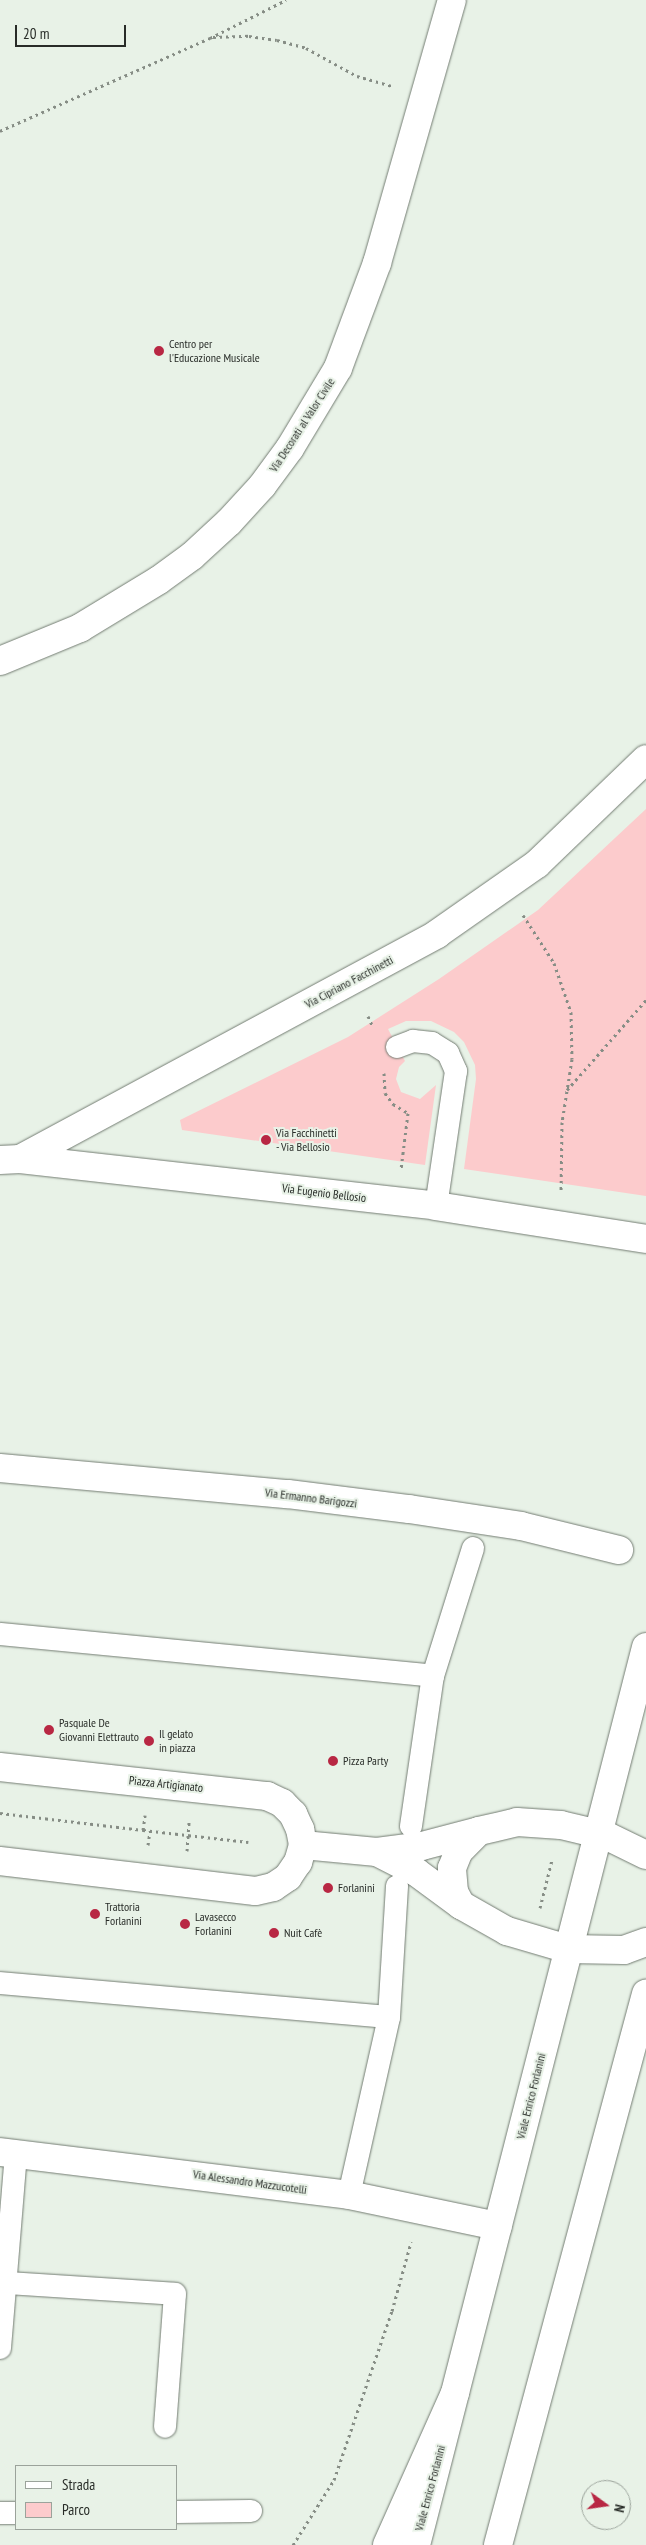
<!DOCTYPE html>
<meta charset="utf-8">
<style>
body{margin:0}
#map{position:relative;width:646px;height:2545px;overflow:hidden;background:#e8f2e7;font-family:"PT Sans Narrow",sans-serif}
div>[style]{position:absolute}
.green>*{inset:0;background:#fccbcc}
.path>*{height:3px;margin-top:-1.5px;transform-origin:0;background:repeating-linear-gradient(90deg,#868d85 0 2.5px,transparent 0 6.5px)}
.roads{filter:drop-shadow(0 0 1px #737c72) drop-shadow(0 0 1px #737c72)}
.lane>*{height:22px;margin:-11px;padding:0 11px;transform-origin:11px;border-radius:11px;background:#fff}
.street>*{height:28px;margin:-14px;padding:0 14px;transform-origin:14px;border-radius:14px;background:#fff}
.primary>*{height:28px;margin:-14px;padding:0 14px;transform-origin:14px;border-radius:14px;background:#fff}
.highway>*{height:28px;margin:-14px;padding:0 14px;transform-origin:14px;border-radius:14px;background:#fff}
.dots>*{width:14px;height:14px;translate:-50% -50%;box-sizing:border-box;border:2px solid #e8f2e7;border-radius:50%}
span{translate:-50% -50%;white-space:nowrap;text-align:center;line-height:1.15;-webkit-text-stroke:4px #e8f2e7;paint-order:stroke}
.poi-label{font-size:12px;color:#282c28}
.left{translate:0 -50%;text-align:left}
.street-label{font-size:12px;color:#282c28}
.legend{position:absolute;left:15px;top:2465px;width:162px;height:65px;box-sizing:border-box;background:#e8f2e7;border:1px solid #9ba39b;margin:0;padding:6px 9px;list-style:none;font-size:15px;color:#282c28}
.legend li{display:flex;align-items:center;gap:10px;height:25px}
.legend b{width:25px;border:1px solid #9ba39b}
.north{position:absolute;left:581px;top:2480px;width:50px;height:50px;box-sizing:border-box;background:#e8f2e7;border:1px solid #9ba39b;border-radius:50%;rotate:104deg;font-size:14px;font-weight:700;line-height:20px;text-align:center;color:#282c28}
.north::after{content:'';display:block;margin:auto;width:18px;height:22px;background:#b82743;clip-path:polygon(50% 0,100% 100%,50% 72%,0 100%)}
.scale{position:absolute;left:15px;top:25px;width:111px;height:22px;box-sizing:border-box;border:2px solid #282c28;border-top:0;padding-left:6px;font-size:15px;line-height:18px;white-space:nowrap;color:#282c28;-webkit-text-stroke:4px #e8f2e7;paint-order:stroke}
</style>
<div id="map">
<div class="green">
<div style="clip-path:polygon(646px 809px,646px 1196px,464px 1169px,476px 1079px,475px 1065px,464px 1042px,454px 1032px,431px 1021px,406px 1021px,388px 1029px,405px 1061px,399px 1067px,396px 1079px,401px 1092px,420px 1099px,436px 1085px,425px 1165px,182px 1130px,180px 1120px,348px 1037px,439px 979px,538px 910px)"></div>
</div>
<div class="path">
<div style="left:213px;top:37px;width:36px;rotate:-2deg"></div>
<div style="left:249px;top:36px;width:28px;rotate:8deg"></div>
<div style="left:277px;top:40px;width:30px;rotate:15deg"></div>
<div style="left:306px;top:48px;width:58px;rotate:28.8deg"></div>
<div style="left:357px;top:76px;width:36px;rotate:16deg"></div>
<div style="left:0;top:131px;width:230px;rotate:-23.9deg"></div>
<div style="left:210px;top:38px;width:85px;rotate:-26.6deg"></div>
<div style="left:523px;top:915px;width:57px;rotate:57.1deg"></div>
<div style="left:554px;top:963px;width:52px;rotate:70.9deg"></div>
<div style="left:571px;top:1012px;width:47px;rotate:88.8deg"></div>
<div style="left:572px;top:1059px;width:64px;rotate:99deg"></div>
<div style="left:562px;top:1122px;width:69px;rotate:90.8deg"></div>
<div style="left:368px;top:1016px;width:12px;rotate:66deg"></div>
<div style="left:384px;top:1073px;width:20px;rotate:87deg"></div>
<div style="left:385px;top:1093px;width:14px;rotate:54deg"></div>
<div style="left:393px;top:1104px;width:17px;rotate:31deg"></div>
<div style="left:408px;top:1113px;width:56px;rotate:97.1deg"></div>
<div style="left:567px;top:1090px;width:120px;rotate:-48.7deg"></div>
<div style="left:0;top:1813px;width:144px;rotate:6.8deg"></div>
<div style="left:143px;top:1830px;width:15px;rotate:-82deg"></div>
<div style="left:143px;top:1830px;width:106px;rotate:6.5deg"></div>
<div style="left:148px;top:1845px;width:14px;rotate:-82deg"></div>
<div style="left:187px;top:1851px;width:30px;rotate:-86deg"></div>
<div style="left:540px;top:1908px;width:49px;rotate:-76deg"></div>
<div style="left:293px;top:2545px;width:77px;rotate:-57.8deg"></div>
<div style="left:334px;top:2480px;width:179px;rotate:-71.1deg"></div>
<div style="left:392px;top:2311px;width:72px;rotate:-74.6deg"></div>
</div>
<div class="roads">
<div class="lane">
<div style="left:397px;top:1047px;width:17px;rotate:-21deg"></div>
<div style="left:413px;top:1041px;width:19px;rotate:6deg"></div>
<div style="left:432px;top:1043px;width:19px;rotate:32deg"></div>
<div style="left:448px;top:1053px;width:20px;rotate:66deg"></div>
<div style="left:456px;top:1071px;width:136px;rotate:98.4deg"></div>
<div style="left:0;top:1634px;width:435px;rotate:5.5deg"></div>
<div style="left:411px;top:1826px;width:152px;rotate:-81.7deg"></div>
<div style="left:433px;top:1676px;width:134px;rotate:-72.6deg"></div>
<div style="left:0;top:1983px;width:390px;rotate:5deg"></div>
<div style="left:349px;top:2195px;width:182px;rotate:-77.3deg"></div>
<div style="left:389px;top:2017px;width:131px;rotate:-86.5deg"></div>
<div style="left:7px;top:2283px;width:168px;rotate:3.7deg"></div>
<div style="left:175px;top:2294px;width:133px;rotate:94.3deg"></div>
<div style="left:0;top:2348px;width:196px;rotate:-85.3deg"></div>
<div style="left:176px;top:2512px;width:75px;rotate:-0.8deg"></div>
<div style="left:0;top:2513px;width:16px"></div>
</div>
<div class="street">
<div style="left:0;top:661px;width:87px;rotate:-22.4deg"></div>
<div style="left:80px;top:628px;width:92px;rotate:-31.3deg"></div>
<div style="left:159px;top:580px;width:41px;rotate:-36deg"></div>
<div style="left:192px;top:556px;width:50px;rotate:-42.6deg"></div>
<div style="left:229px;top:522px;width:49px;rotate:-47.5deg"></div>
<div style="left:262px;top:486px;width:47px;rotate:-53.6deg"></div>
<div style="left:290px;top:448px;width:93px;rotate:-59deg"></div>
<div style="left:338px;top:368px;width:112px;rotate:-69.6deg"></div>
<div style="left:377px;top:263px;width:273px;rotate:-74.1deg"></div>
<div style="left:20px;top:1159px;width:474px;rotate:-28.3deg"></div>
<div style="left:437px;top:934px;width:122px;rotate:-35deg"></div>
<div style="left:537px;top:864px;width:151px;rotate:-43.9deg"></div>
<div style="left:0;top:1160px;width:20px;rotate:-3deg"></div>
<div style="left:20px;top:1159px;width:419px;rotate:6.4deg"></div>
<div style="left:436px;top:1206px;width:213px;rotate:8.9deg"></div>
<div style="left:0;top:1468px;width:289px;rotate:5.2deg"></div>
<div style="left:288px;top:1494px;width:122px;rotate:7.1deg"></div>
<div style="left:409px;top:1509px;width:113px;rotate:8.6deg"></div>
<div style="left:521px;top:1526px;width:101px;rotate:13.8deg"></div>
<div style="left:0;top:1767px;width:269px;rotate:6.2deg"></div>
<div style="left:267px;top:1796px;width:17px;rotate:25deg"></div>
<div style="left:282px;top:1803px;width:16px;rotate:45deg"></div>
<div style="left:293px;top:1814px;width:17px;rotate:65deg"></div>
<div style="left:300px;top:1829px;width:16px;rotate:79deg"></div>
<div style="left:303px;top:1845px;width:18px;rotate:106deg"></div>
<div style="left:298px;top:1862px;width:18px;rotate:124deg"></div>
<div style="left:288px;top:1877px;width:18px;rotate:146deg"></div>
<div style="left:273px;top:1887px;width:18px;rotate:167deg"></div>
<div style="left:255px;top:1891px;width:257px;rotate:-173.3deg"></div>
<div style="left:303px;top:1845px;width:74px;rotate:5.4deg"></div>
<div style="left:377px;top:1852px;width:45px;rotate:-7.6deg"></div>
<div style="left:422px;top:1846px;width:59px;rotate:-14.7deg"></div>
<div style="left:377px;top:1852px;width:44px;rotate:27.1deg"></div>
<div style="left:416px;top:1872px;width:56px;rotate:36.3deg"></div>
<div style="left:461px;top:1905px;width:15px;rotate:-118deg"></div>
<div style="left:454px;top:1892px;width:24px;rotate:-95deg"></div>
<div style="left:452px;top:1868px;width:18px;rotate:-68deg"></div>
<div style="left:459px;top:1851px;width:28px;rotate:-45deg"></div>
<div style="left:0;top:2152px;width:352px;rotate:7deg"></div>
<div style="left:349px;top:2195px;width:152px;rotate:11.8deg"></div>
</div>
<div class="primary">
<div style="left:479px;top:1831px;width:39px;rotate:-13deg"></div>
<div style="left:517px;top:1822px;width:44px;rotate:3.9deg"></div>
<div style="left:561px;top:1825px;width:47px;rotate:13.4deg"></div>
<div style="left:607px;top:1836px;width:43px;rotate:26deg"></div>
<div style="left:461px;top:1905px;width:53px;rotate:29.5deg"></div>
<div style="left:507px;top:1931px;width:64px;rotate:16.4deg"></div>
<div style="left:568px;top:1949px;width:56px;rotate:1deg"></div>
<div style="left:624px;top:1950px;width:23px;rotate:-20deg"></div>
<div style="left:416px;top:2545px;width:927px;rotate:-75.63deg"></div>
<div style="left:498px;top:2545px;width:571px;rotate:-74.97deg"></div>
</div>
<div class="highway">
<div style="left:387px;top:2545px;width:167px;rotate:-65.9deg"></div>
</div>
</div>
<div class="dots">
<div style="left:159px;top:351px;background:#b82743"></div>
<div style="left:266px;top:1140px;background:#b82743"></div>
<div style="left:49px;top:1730px;background:#b82743"></div>
<div style="left:149px;top:1741px;background:#b82743"></div>
<div style="left:333px;top:1761px;background:#b82743"></div>
<div style="left:328px;top:1888px;background:#b82743"></div>
<div style="left:95px;top:1914px;background:#b82743"></div>
<div style="left:185px;top:1924px;background:#b82743"></div>
<div style="left:274px;top:1933px;background:#b82743"></div>
</div>
<div class="poi-label">
<span class="left" style="left:169px;top:351px">Centro per<br>l'Educazione Musicale</span>
<span class="left" style="left:276px;top:1140px">Via Facchinetti<br>- Via Bellosio</span>
<span class="left" style="left:59px;top:1730px">Pasquale De<br>Giovanni Elettrauto</span>
<span class="left" style="left:159px;top:1741px">Il gelato<br>in piazza</span>
<span class="left" style="left:343px;top:1761px">Pizza Party</span>
<span class="left" style="left:338px;top:1888px">Forlanini</span>
<span class="left" style="left:105px;top:1914px">Trattoria<br>Forlanini</span>
<span class="left" style="left:195px;top:1924px">Lavasecco<br>Forlanini</span>
<span class="left" style="left:284px;top:1933px">Nuit Cafè</span>
</div>
<div class="street-label">
<span style="left:302px;top:425px;rotate:-57deg">Via Decorati al Valor Civile</span>
<span style="left:349px;top:982px;rotate:-28deg">Via Cipriano Facchinetti</span>
<span style="left:324px;top:1193px;rotate:7deg">Via Eugenio Bellosio</span>
<span style="left:311px;top:1498px;rotate:7deg">Via Ermanno Barigozzi</span>
<span style="left:166px;top:1784px;rotate:6deg">Piazza Artigianato</span>
<span style="left:531px;top:2096px;rotate:-76deg">Viale Enrico Forlanini</span>
<span style="left:250px;top:2182px;rotate:8deg">Via Alessandro Mazzucotelli</span>
<span style="left:430px;top:2488px;rotate:-75deg">Viale Enrico Forlanini</span>
</div>
<ul class="legend">
<li><b style="height:6px;background:#fff"></b>Strada</li>
<li><b style="height:14px;background:#fccbcc"></b>Parco</li>
</ul>
<div class="north">N</div>
<div class="scale">20 m</div>
</div>
